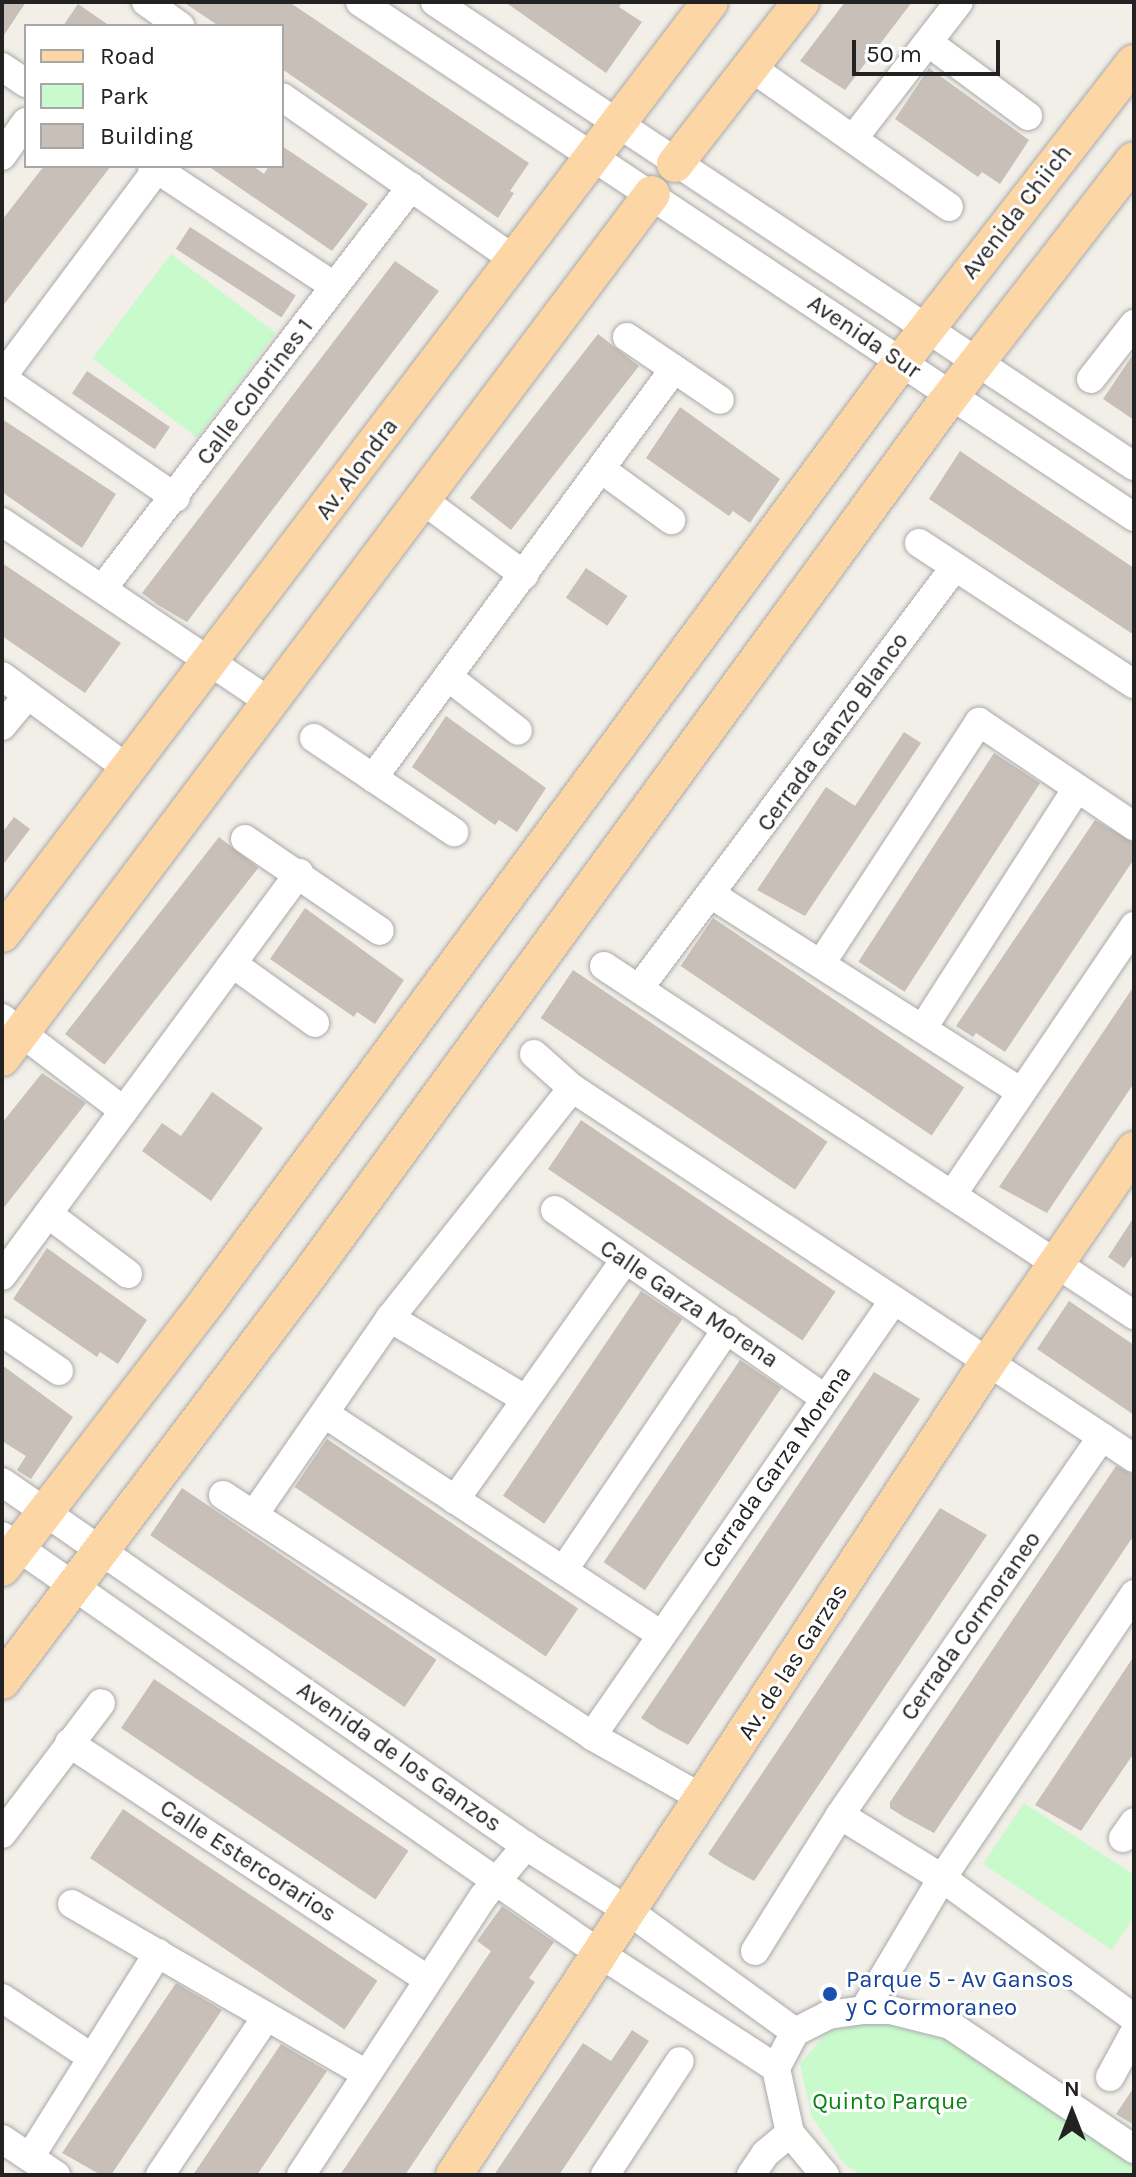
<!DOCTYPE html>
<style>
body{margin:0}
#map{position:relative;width:1136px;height:2177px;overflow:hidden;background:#f2efe9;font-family:Karla,sans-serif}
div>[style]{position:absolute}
.park>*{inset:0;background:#c8facc;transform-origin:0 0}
.building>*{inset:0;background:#c7bfb8;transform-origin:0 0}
.roads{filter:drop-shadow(0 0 2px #a9a9a9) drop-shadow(0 0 2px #a9a9a9)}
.minor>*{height:28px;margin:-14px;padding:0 14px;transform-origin:14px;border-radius:14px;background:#fff}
.major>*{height:36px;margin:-18px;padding:0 18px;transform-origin:18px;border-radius:18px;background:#fcd6a4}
.dots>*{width:22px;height:22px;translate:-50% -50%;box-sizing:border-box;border:4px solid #fff;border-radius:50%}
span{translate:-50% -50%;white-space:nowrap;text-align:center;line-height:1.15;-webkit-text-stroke:6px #fff;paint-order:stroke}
.street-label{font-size:24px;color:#222}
.transit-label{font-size:24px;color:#164399}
.left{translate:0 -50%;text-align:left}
.park-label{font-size:24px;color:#0c8416}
.frame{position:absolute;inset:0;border:4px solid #222;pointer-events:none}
.legend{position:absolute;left:24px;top:24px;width:260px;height:144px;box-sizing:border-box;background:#fff;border:2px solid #a7a7a7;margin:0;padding:10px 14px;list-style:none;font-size:24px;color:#222}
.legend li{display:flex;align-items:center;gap:16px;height:40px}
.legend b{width:40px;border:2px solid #a7a7a7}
.north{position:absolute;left:1032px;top:2073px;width:80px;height:80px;-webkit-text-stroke:6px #fff;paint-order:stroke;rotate:0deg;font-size:22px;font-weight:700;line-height:32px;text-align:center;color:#222}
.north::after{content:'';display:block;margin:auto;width:28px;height:36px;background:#222;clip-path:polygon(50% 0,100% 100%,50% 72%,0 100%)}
.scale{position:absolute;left:852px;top:40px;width:148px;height:36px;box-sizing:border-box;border:4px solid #222;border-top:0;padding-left:10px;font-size:24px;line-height:28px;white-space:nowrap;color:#222;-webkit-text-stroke:6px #fff;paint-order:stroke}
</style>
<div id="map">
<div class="park">
<div style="left:171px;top:254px;width:131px;height:131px;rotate:37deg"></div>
<div style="clip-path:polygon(1024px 1803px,1134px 1875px,1134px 1917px,1112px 1950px,983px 1864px)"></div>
<div style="clip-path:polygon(877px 2021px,962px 2045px,1134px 2161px,1134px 2175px,861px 2175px,844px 2164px,812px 2117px,800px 2064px,827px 2032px)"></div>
</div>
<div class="building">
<div style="clip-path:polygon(2px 2px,26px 2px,2px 38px)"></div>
<div style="clip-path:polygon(183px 2px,289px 2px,529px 163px,510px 191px,514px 193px,498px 218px,282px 69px,282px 26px,219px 26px)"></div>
<div style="clip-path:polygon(505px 2px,622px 2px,619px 7px,642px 22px,606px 73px)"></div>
<div style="clip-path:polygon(845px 2px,912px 2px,845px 90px,800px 61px)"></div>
<div style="clip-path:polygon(78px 4px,110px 26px,63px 26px)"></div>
<div style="clip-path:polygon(929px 68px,1029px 140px,1000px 184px,982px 172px,978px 177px,895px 119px)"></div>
<div style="clip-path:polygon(282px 146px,368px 204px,332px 251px,208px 166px,253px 166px,264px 174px,269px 166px,282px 166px)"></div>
<div style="clip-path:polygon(44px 166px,111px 166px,2px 307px,2px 220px)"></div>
<div style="left:190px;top:227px;width:126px;height:26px;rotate:33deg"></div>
<div style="clip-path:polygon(395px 261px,439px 291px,187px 622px,158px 605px,142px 593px)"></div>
<div style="left:598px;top:334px;width:52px;height:208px;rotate:38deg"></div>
<div style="clip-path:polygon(1134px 353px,1134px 420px,1103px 399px)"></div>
<div style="left:87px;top:371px;width:100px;height:27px;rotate:34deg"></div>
<div style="clip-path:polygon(680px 407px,780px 479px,750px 523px,733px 511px,729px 516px,646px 458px)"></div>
<div style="clip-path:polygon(2px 419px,116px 494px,82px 548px,2px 492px)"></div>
<div style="clip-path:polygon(960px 451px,1134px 568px,1134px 635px,929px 499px)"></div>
<div style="clip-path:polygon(2px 563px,121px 643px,85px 693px,2px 636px)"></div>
<div style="left:586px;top:568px;width:50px;height:36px;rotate:34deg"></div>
<div style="clip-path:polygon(446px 716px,546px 788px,517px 832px,499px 820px,495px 825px,412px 767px)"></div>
<div style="clip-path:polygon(904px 732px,921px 743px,805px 916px,757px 890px,826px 787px,855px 806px)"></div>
<div style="left:994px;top:753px;width:55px;height:249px;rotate:33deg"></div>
<div style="clip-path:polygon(14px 817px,30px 829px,2px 866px,2px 833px)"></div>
<div style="clip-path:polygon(1095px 820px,1134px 843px,1134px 859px,1005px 1052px,976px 1033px,973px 1037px,956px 1026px)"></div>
<div style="left:219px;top:837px;width:50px;height:250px;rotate:38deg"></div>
<div style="clip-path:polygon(305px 908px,404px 980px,375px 1024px,357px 1012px,354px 1017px,270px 959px)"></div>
<div style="left:713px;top:918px;width:303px;height:58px;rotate:34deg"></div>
<div style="left:573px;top:970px;width:307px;height:58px;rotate:34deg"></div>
<div style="clip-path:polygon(1134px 986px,1134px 1083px,1047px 1213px,999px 1187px)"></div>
<div style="clip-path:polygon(42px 1073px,86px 1103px,2px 1210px,2px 1123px)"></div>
<div style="clip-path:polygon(212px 1092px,263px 1128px,211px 1201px,142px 1151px,162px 1123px,181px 1136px)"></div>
<div style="left:581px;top:1120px;width:307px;height:59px;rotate:34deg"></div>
<div style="clip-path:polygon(1134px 1217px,1134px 1253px,1124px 1268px,1108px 1257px)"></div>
<div style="clip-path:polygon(47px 1248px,147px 1320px,118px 1364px,100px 1352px,97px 1357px,13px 1299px)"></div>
<div style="left:641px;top:1291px;width:50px;height:247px;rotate:34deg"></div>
<div style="clip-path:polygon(1069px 1301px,1134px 1345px,1134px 1415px,1037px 1349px)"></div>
<div style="left:740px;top:1360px;width:50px;height:244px;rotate:34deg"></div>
<div style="clip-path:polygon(2px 1365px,73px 1417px,31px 1479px,17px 1470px,26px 1456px,2px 1441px)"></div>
<div style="clip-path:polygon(874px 1372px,920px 1399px,688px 1745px,658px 1729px,641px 1718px)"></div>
<div style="left:327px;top:1439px;width:303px;height:58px;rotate:34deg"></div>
<div style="clip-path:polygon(1116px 1466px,1134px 1475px,1134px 1535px,934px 1833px,904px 1817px,890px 1808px,890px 1802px)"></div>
<div style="left:182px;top:1488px;width:307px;height:57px;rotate:34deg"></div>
<div style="clip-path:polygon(940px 1508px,987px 1535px,754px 1881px,725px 1865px,708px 1854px)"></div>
<div style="clip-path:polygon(1134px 1656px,1134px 1753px,1081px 1831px,1035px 1805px)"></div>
<div style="left:154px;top:1679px;width:307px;height:59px;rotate:34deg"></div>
<div style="left:123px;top:1809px;width:307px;height:59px;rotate:34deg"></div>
<div style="clip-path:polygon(502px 1906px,554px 1942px,529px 1978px,535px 1982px,405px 2175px,340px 2175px,491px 1951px,477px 1941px)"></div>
<div style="clip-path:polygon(176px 1983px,222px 2010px,111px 2175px,101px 2175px,62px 2153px)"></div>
<div style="clip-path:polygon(632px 2030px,649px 2041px,559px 2175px,494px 2175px,583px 2043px,611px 2061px)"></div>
<div style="clip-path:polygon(281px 2044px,327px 2071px,257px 2175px,193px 2175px)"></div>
<div style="clip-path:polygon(1134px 2087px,1134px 2125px,1116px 2114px)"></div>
</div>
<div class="roads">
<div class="minor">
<div style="left:146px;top:2px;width:42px;rotate:35.2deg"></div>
<div style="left:360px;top:2px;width:930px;rotate:33.64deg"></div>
<div style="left:435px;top:2px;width:839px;rotate:33.58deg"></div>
<div style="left:929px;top:43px;width:123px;rotate:36.4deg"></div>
<div style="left:2px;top:67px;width:29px;rotate:34deg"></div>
<div style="left:752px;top:68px;width:241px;rotate:35.2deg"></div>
<div style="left:282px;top:97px;width:286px;rotate:35deg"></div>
<div style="left:853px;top:139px;width:173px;rotate:-52.3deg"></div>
<div style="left:2px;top:156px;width:42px;rotate:-54.8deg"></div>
<div style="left:152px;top:166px;width:218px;rotate:33.4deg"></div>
<div style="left:627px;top:337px;width:112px;rotate:34.1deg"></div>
<div style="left:2px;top:377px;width:259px;rotate:-53.3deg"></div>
<div style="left:2px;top:378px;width:211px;rotate:34.6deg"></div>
<div style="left:1091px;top:379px;width:70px;rotate:-52deg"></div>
<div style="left:601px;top:469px;width:87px;rotate:36.1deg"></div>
<div style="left:423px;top:500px;width:126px;rotate:36.6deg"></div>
<div style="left:2px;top:522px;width:323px;rotate:33.9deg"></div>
<div style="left:919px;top:543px;width:257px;rotate:33.3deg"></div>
<div style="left:103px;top:588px;width:506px;rotate:-52.47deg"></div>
<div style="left:2px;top:676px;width:157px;rotate:36.4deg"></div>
<div style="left:448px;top:677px;width:88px;rotate:37.6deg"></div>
<div style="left:2px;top:726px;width:40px;rotate:-50deg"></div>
<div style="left:314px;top:738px;width:169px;rotate:33.9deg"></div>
<div style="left:373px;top:778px;width:508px;rotate:-53.65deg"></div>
<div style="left:245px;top:839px;width:163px;rotate:34.3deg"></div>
<div style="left:712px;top:895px;width:366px;rotate:32.5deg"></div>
<div style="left:822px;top:962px;width:287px;rotate:-56.8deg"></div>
<div style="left:979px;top:722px;width:187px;rotate:33.9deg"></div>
<div style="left:233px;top:964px;width:101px;rotate:35.7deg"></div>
<div style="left:604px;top:966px;width:635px;rotate:33.36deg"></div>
<div style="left:640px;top:987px;width:524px;rotate:-53.15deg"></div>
<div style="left:2px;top:1018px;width:153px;rotate:37.3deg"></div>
<div style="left:923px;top:1028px;width:283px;rotate:-57.3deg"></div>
<div style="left:534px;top:1054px;width:51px;rotate:41.8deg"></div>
<div style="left:572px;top:1088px;width:673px;rotate:33.36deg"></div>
<div style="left:952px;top:1195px;width:325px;rotate:-55.9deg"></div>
<div style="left:555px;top:1210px;width:328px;rotate:34.9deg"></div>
<div style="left:48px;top:1214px;width:100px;rotate:36.9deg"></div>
<div style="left:2px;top:1276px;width:501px;rotate:-53.61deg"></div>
<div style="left:390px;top:1318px;width:157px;rotate:31deg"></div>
<div style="left:2px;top:1332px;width:69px;rotate:34.4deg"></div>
<div style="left:325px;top:1414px;width:401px;rotate:33.3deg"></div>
<div style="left:2px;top:1482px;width:638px;rotate:34.79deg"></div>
<div style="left:526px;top:1846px;width:123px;rotate:32.4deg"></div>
<div style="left:630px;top:1912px;width:204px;rotate:36deg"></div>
<div style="left:223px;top:1495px;width:441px;rotate:33.1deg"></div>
<div style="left:592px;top:1736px;width:129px;rotate:29.4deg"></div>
<div style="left:455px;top:1500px;width:293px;rotate:-54.7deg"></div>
<div style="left:255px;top:1513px;width:237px;rotate:-55.3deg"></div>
<div style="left:390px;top:1318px;width:293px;rotate:-51.6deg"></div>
<div style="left:2px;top:1536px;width:732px;rotate:34.93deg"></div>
<div style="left:602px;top:1955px;width:207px;rotate:33deg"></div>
<div style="left:565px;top:1568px;width:289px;rotate:-55.9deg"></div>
<div style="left:592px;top:1736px;width:530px;rotate:-55.29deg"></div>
<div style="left:69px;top:1743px;width:429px;rotate:33.4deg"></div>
<div style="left:840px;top:1815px;width:120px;rotate:31.7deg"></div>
<div style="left:942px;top:1878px;width:238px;rotate:36.1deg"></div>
<div style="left:2px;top:1834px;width:164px;rotate:-52.9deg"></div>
<div style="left:1123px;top:1838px;width:19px;rotate:-55deg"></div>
<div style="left:72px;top:1904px;width:340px;rotate:30deg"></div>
<div style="left:755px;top:1951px;width:160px;rotate:-58deg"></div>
<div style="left:840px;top:1815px;width:460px;rotate:-55.3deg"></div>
<div style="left:2px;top:1998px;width:107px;rotate:33.5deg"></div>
<div style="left:864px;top:2010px;width:153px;rotate:-59.4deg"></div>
<div style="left:942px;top:1878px;width:343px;rotate:-55.9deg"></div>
<div style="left:1110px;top:2077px;width:50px;rotate:-61.4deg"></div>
<div style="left:2px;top:2139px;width:65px;rotate:33.7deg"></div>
<div style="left:30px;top:2157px;width:241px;rotate:-57.9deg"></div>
<div style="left:160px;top:2175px;width:188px;rotate:-56.1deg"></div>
<div style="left:301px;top:2175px;width:332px;rotate:-56.8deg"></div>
<div style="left:483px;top:1897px;width:67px;rotate:-49.9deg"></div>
<div style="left:605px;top:2175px;width:136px;rotate:-56.7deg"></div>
<div style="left:751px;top:2175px;width:25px;rotate:-56deg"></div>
<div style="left:765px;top:2154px;width:33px;rotate:-40deg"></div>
<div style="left:825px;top:2175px;width:55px;rotate:-129.8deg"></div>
<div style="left:790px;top:2133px;width:66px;rotate:-102.2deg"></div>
<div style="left:776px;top:2068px;width:41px;rotate:-62.2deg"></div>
<div style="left:795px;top:2032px;width:37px;rotate:-27deg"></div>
<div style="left:828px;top:2015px;width:36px;rotate:-8deg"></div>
<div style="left:864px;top:2010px;width:26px"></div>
<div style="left:890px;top:2010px;width:62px;rotate:14deg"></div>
<div style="left:950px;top:2025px;width:222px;rotate:34deg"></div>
</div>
<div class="major">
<div style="left:675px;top:164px;width:205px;rotate:-52.1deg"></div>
<div style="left:2px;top:934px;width:1170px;rotate:-52.78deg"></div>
<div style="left:2px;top:1058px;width:1081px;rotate:-53.05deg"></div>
<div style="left:2px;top:1568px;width:339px;rotate:-52.4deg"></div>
<div style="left:209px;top:1299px;width:1165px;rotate:-53.55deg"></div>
<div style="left:901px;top:362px;width:379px;rotate:-52.1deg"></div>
<div style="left:2px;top:1681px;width:509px;rotate:-52.9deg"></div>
<div style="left:309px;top:1275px;width:1076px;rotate:-53.89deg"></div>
<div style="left:943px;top:406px;width:311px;rotate:-52.2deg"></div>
<div style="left:454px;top:2175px;width:970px;rotate:-56.69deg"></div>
<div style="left:987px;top:1364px;width:260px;rotate:-55.5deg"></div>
</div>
</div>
<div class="dots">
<div style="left:830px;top:1994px;background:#1a4fb4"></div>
</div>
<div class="street-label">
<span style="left:1017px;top:212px;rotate:-52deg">Avenida Chiich</span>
<span style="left:864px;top:337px;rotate:34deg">Avenida Sur</span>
<span style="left:255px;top:392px;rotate:-53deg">Calle Colorines 1</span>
<span style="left:357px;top:469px;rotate:-53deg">Av. Alondra</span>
<span style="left:833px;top:732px;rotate:-54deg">Cerrada Ganzo Blanco</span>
<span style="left:689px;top:1304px;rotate:34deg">Calle Garza Morena</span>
<span style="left:777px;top:1467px;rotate:-55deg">Cerrada Garza Morena</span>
<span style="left:971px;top:1626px;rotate:-55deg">Cerrada Cormoraneo</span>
<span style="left:793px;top:1662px;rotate:-57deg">Av. de las Garzas</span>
<span style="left:399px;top:1757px;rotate:35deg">Avenida de los Ganzos</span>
<span style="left:248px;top:1861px;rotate:33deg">Calle Estercorarios</span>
</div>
<div class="transit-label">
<span class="left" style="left:846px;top:1994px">Parque 5 - Av Gansos<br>y C Cormoraneo</span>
</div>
<div class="park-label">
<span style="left:890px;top:2102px">Quinto Parque</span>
</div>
<div class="frame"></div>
<ul class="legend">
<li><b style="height:10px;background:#fcd6a4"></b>Road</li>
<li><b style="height:22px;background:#c8facc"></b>Park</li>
<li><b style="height:22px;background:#c7bfb8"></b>Building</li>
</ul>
<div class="north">N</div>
<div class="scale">50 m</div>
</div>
